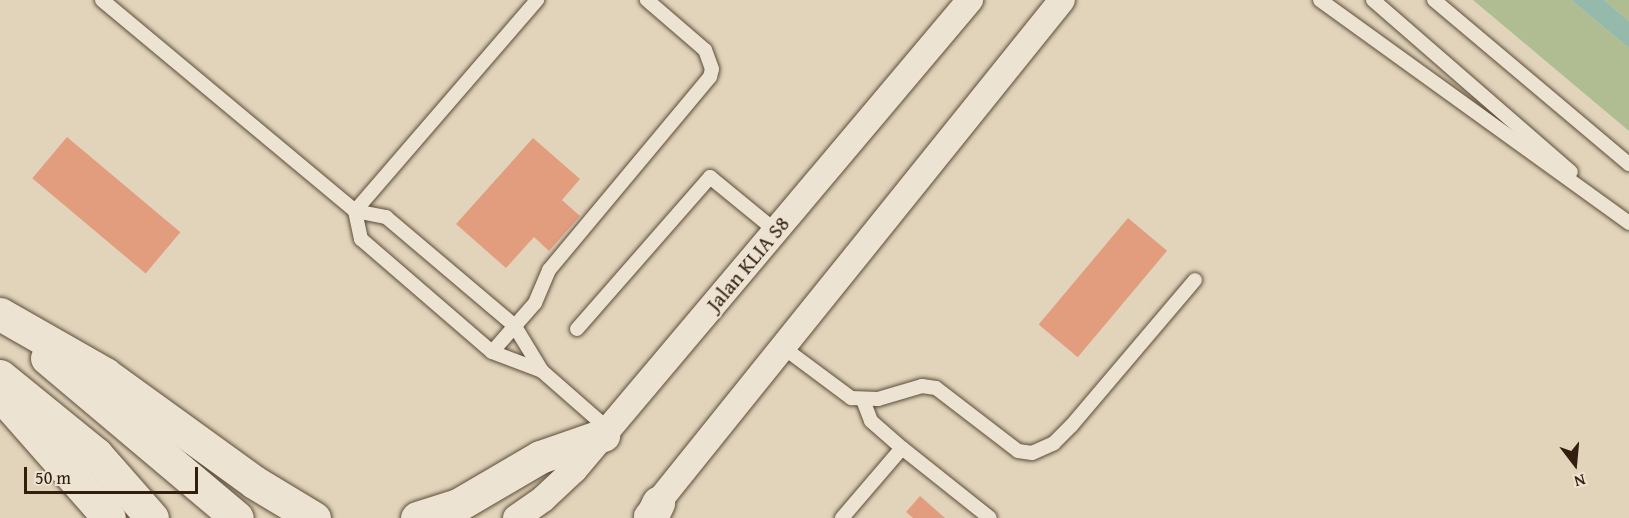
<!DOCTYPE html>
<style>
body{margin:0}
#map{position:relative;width:1629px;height:518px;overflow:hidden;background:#e1d4bb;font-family:"Gentium Book Plus",serif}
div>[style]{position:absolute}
.green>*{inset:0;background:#b0bd92}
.water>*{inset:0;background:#95b9aa}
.building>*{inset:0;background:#e29d7f;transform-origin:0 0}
.roads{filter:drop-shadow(0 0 2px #5e4c38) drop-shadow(0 0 2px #5e4c38)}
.service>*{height:14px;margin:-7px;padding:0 7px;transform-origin:7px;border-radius:7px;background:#ece3d3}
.minor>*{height:26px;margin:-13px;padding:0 13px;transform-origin:13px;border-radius:13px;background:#ece3d3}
.tertiary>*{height:33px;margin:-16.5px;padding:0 16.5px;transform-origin:16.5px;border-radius:16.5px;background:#ece3d3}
.secondary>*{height:33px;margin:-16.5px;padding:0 16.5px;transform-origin:16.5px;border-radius:16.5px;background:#ece3d3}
span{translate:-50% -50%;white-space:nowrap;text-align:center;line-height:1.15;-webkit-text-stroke:4.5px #ece3d3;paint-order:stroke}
.street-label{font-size:21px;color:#331e0d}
.north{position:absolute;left:1545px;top:434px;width:60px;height:60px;-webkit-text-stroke:4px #ece3d3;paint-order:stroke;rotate:164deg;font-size:16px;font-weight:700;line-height:24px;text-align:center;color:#331e0d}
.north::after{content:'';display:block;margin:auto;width:21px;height:27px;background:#331e0d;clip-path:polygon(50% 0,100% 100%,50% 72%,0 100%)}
.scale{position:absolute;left:24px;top:467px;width:174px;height:27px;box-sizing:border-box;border:3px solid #331e0d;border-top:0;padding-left:8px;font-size:18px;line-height:21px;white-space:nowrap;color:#331e0d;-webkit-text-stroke:4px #ece3d3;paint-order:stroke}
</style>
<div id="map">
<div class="green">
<div style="clip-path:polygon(1473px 0,1571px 0,1629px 48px,1629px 131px)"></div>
<div style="clip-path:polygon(1604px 0,1629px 0,1629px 21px)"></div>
</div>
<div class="water">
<div style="clip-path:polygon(1571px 0,1604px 0,1629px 21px,1629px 48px)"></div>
</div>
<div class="building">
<div style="left:67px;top:137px;width:148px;height:54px;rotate:40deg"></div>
<div style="clip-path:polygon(533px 138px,580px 179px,562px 200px,580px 216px,549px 251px,534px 237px,506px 268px,456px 224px)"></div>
<div style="left:1128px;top:218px;width:51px;height:139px;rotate:40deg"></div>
<div style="clip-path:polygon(920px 496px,945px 518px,913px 518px,906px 512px)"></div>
</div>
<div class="roads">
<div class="service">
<div style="left:102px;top:0;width:329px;rotate:39.8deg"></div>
<div style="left:355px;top:211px;width:32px;rotate:11deg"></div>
<div style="left:386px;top:217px;width:167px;rotate:40.2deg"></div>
<div style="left:514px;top:325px;width:54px;rotate:58.7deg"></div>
<div style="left:542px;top:371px;width:88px;rotate:41.3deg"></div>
<div style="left:1320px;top:0;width:381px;rotate:35.8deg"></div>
<div style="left:1373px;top:0;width:262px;rotate:41deg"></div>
<div style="left:1434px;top:0;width:255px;rotate:40.1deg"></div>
<div style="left:355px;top:211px;width:279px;rotate:-49.2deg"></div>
<div style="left:355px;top:211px;width:29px;rotate:78deg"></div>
<div style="left:361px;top:239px;width:173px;rotate:40.8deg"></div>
<div style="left:492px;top:352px;width:53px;rotate:20.8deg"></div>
<div style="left:577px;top:329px;width:202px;rotate:-48.8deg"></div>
<div style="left:710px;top:177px;width:85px;rotate:39.3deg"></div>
<div style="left:784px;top:348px;width:84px;rotate:36.7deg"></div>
<div style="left:851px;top:398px;width:27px;rotate:2deg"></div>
<div style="left:878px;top:399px;width:46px;rotate:-16.5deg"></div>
<div style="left:922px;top:386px;width:14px;rotate:8deg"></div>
<div style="left:936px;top:388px;width:103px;rotate:37.5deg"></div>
<div style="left:1018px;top:451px;width:14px;rotate:8deg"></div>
<div style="left:1032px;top:453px;width:24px;rotate:-24deg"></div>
<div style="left:1054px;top:443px;width:25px;rotate:-45deg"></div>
<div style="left:1072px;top:425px;width:190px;rotate:-49.7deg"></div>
<div style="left:492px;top:352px;width:65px;rotate:-48.7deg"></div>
<div style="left:535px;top:303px;width:36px;rotate:-67deg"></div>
<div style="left:549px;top:270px;width:251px;rotate:-50.2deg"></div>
<div style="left:710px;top:77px;width:8px;rotate:-76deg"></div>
<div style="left:712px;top:69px;width:20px;rotate:-110deg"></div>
<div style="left:705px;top:50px;width:77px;rotate:-139.2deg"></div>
<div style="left:863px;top:400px;width:22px;rotate:69deg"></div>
<div style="left:871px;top:421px;width:41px;rotate:41.1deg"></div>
<div style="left:842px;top:518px;width:92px;rotate:-49.4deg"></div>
<div style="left:902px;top:448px;width:112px;rotate:38.5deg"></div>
</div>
<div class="minor">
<div style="left:647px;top:516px;width:662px;rotate:-51.19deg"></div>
<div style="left:516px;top:518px;width:33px;rotate:-35deg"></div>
<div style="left:543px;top:499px;width:42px;rotate:-43.1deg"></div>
<div style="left:574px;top:470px;width:615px;rotate:-49.88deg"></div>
</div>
<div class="tertiary">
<div style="left:0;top:314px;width:121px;rotate:29.7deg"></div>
<div style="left:105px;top:374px;width:184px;rotate:35.9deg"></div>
<div style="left:254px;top:482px;width:70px;rotate:31deg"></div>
<div style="left:47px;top:358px;width:248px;rotate:40.1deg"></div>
<div style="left:0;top:376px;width:124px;rotate:39.1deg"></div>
<div style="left:96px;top:454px;width:85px;rotate:48.8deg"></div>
<div style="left:417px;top:518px;width:43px;rotate:-17.6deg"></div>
<div style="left:458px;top:505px;width:95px;rotate:-30.3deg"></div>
<div style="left:540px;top:457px;width:67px;rotate:-19.2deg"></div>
<div style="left:651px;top:518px;width:17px;rotate:-65deg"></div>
</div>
<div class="secondary">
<div style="left:0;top:394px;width:165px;rotate:48.7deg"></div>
</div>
</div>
<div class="street-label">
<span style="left:748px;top:264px;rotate:-50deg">Jalan KLIA S8</span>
</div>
<div class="north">N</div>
<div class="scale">50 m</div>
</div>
